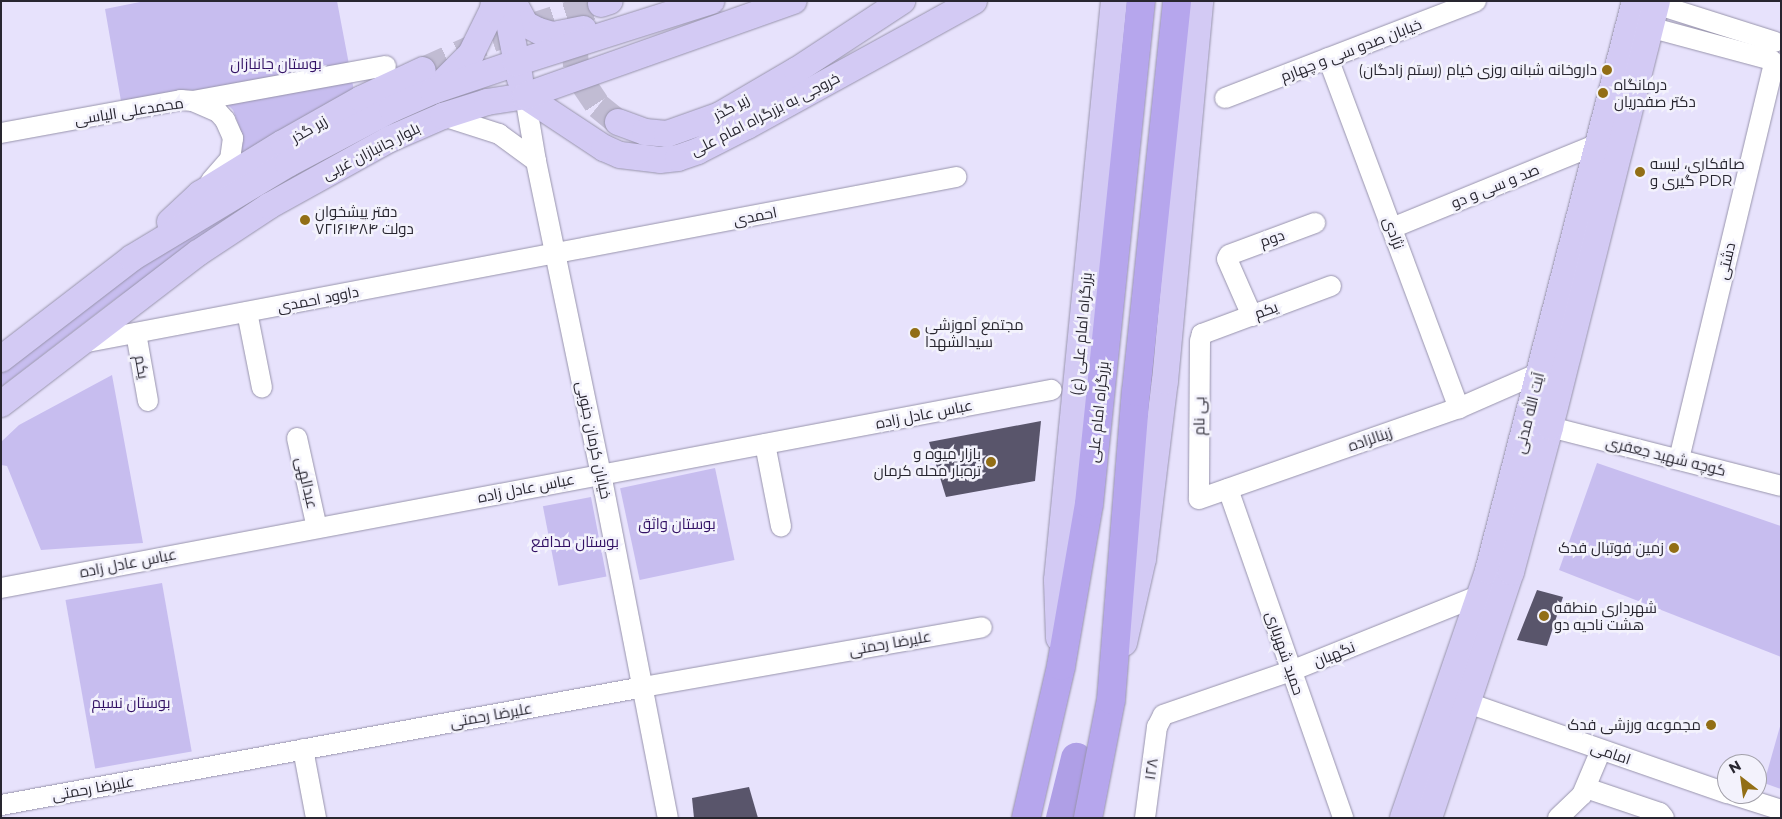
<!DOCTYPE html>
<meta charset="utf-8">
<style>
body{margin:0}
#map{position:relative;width:1782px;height:819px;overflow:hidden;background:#e7e2fc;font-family:Montserrat,Cairo,sans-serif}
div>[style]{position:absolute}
.green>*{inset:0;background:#c7bdef;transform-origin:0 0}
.river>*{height:31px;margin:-15.5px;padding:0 15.5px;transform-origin:15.5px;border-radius:15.5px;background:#af9fe6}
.building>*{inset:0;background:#59556b}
.major-tunnel>*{height:26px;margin-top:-13px;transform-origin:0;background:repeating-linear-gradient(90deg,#c1bcd3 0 26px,transparent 0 39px)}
.roads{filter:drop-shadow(0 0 1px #9894ac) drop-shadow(0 0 1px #9894ac)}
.minor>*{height:20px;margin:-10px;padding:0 10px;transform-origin:10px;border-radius:10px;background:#fff}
.major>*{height:26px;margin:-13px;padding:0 13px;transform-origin:13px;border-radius:13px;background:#d3caf4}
.highway>*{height:28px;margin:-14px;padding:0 14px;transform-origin:14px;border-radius:14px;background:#b6a6ed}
.dots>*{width:14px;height:14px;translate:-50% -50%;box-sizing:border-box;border:2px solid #f3f2fc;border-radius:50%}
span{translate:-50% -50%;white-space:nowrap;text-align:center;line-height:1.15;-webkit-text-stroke:5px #f3f2fc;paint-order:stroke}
.street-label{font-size:15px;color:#282630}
.park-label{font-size:15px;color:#331265}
.poi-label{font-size:15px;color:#282630}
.right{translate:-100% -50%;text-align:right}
.left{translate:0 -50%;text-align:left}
.frame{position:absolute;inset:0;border:2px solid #282630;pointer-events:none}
.north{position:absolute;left:1717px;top:754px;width:50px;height:50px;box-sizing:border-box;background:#f3f2fc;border:1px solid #a2a0aa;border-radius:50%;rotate:330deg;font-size:14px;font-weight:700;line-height:20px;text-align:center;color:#282630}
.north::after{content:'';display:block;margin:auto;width:18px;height:22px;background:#926e15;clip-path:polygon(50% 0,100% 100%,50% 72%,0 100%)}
</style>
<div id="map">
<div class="green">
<div style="clip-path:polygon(145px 1px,337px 1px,354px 91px,239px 157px,242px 143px,239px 126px,233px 110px,224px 101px,199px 90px,183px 91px,121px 101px,105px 9px)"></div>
<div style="clip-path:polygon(464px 86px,479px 89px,478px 93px,169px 264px,118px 297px,1px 387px,1px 371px,109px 287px,338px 148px)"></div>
<div style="clip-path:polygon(112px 375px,143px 543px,41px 550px,7px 466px,1px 465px,1px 442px,19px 425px)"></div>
<div style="clip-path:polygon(1597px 463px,1781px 526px,1781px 657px,1559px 570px)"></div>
<div style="left:715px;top:468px;width:94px;height:97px;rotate:78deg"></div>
<div style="left:591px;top:497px;width:81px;height:49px;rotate:79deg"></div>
<div style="left:162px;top:583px;width:171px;height:98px;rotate:80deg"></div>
<div style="clip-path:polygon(1781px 723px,1781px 789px,1764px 783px)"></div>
</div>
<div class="river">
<div style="left:1061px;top:818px;width:62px;rotate:-76deg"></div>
</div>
<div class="building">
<div style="clip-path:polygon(1041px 421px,1035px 481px,946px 497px,929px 442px)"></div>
<div style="clip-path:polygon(1537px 590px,1563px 597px,1547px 646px,1517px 640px)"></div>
<div style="clip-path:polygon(749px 787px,758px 818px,694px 818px,692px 798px)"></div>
</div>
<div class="major-tunnel">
<div style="left:586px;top:25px;width:31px;rotate:111deg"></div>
<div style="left:575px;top:54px;width:12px;rotate:85deg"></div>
<div style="left:576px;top:66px;width:17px;rotate:69deg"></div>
<div style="left:582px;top:82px;width:29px;rotate:56deg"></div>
<div style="left:598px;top:106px;width:26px;rotate:39deg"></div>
<div style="left:423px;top:70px;width:76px;rotate:-24.2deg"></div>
<div style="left:492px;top:39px;width:114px;rotate:-17.8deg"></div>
</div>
<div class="roads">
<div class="minor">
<div style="left:1646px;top:1px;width:135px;rotate:17.6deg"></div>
<div style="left:1638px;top:24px;width:138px;rotate:15.1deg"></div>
<div style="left:1328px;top:58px;width:374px;rotate:69.5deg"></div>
<div style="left:525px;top:96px;width:66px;rotate:80.4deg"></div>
<div style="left:536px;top:161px;width:320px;rotate:78.3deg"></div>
<div style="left:601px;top:474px;width:350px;rotate:79deg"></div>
<div style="left:1225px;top:98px;width:269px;rotate:-21.1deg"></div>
<div style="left:193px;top:101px;width:196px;rotate:-10.3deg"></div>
<div style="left:443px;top:116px;width:59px;rotate:17.8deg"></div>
<div style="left:499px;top:134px;width:46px;rotate:36.1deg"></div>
<div style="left:1px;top:133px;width:183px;rotate:-10.4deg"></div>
<div style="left:181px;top:100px;width:12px;rotate:5deg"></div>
<div style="left:193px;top:101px;width:27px;rotate:24deg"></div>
<div style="left:218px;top:112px;width:11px;rotate:49deg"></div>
<div style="left:225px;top:120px;width:20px;rotate:66deg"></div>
<div style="left:233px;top:138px;width:21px;rotate:98deg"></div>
<div style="left:230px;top:159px;width:29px;rotate:131deg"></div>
<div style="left:1392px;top:228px;width:222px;rotate:-22.2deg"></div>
<div style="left:1331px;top:286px;width:138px;rotate:159.6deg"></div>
<div style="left:1202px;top:334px;width:7px;rotate:106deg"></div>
<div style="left:1200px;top:341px;width:158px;rotate:90.4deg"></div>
<div style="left:1199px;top:499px;width:275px;rotate:-19.3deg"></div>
<div style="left:1459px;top:408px;width:87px;rotate:-23.6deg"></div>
<div style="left:247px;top:312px;width:77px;rotate:78.8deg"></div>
<div style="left:1252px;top:316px;width:62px;rotate:-113.7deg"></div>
<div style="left:1227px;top:259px;width:4px;rotate:-63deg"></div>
<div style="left:1229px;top:255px;width:92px;rotate:-20.4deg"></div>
<div style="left:136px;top:333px;width:69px;rotate:80deg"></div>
<div style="left:82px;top:343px;width:890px;rotate:-10.75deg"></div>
<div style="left:1550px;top:427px;width:238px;rotate:14.3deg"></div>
<div style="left:297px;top:438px;width:92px;rotate:77.5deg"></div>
<div style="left:765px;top:444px;width:84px;rotate:79deg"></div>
<div style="left:1679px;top:459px;width:408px;rotate:-76.5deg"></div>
<div style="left:1228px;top:489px;width:349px;rotate:70.7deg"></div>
<div style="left:1px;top:588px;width:1069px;rotate:-10.68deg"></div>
<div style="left:1468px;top:703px;width:274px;rotate:19.2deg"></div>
<div style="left:303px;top:749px;width:70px;rotate:79.3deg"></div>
<div style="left:1586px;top:788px;width:78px;rotate:18.7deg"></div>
<div style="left:1660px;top:813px;width:6px;rotate:51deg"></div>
<div style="left:1731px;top:794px;width:52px;rotate:17.7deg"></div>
<div style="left:1px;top:805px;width:653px;rotate:-10.41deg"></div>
<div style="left:643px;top:687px;width:344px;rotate:-10deg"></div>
<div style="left:1145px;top:818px;width:92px;rotate:-82.5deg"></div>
<div style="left:1157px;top:727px;width:13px;rotate:-63deg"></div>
<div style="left:1163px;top:715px;width:135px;rotate:-19deg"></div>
<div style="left:1291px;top:671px;width:204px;rotate:-21.9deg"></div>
<div style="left:1558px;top:818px;width:33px;rotate:-44deg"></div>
<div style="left:1582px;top:795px;width:49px;rotate:-67.1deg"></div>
</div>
<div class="major">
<div style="left:513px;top:1px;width:26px;rotate:62deg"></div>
<div style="left:525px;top:24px;width:16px;rotate:27deg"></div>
<div style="left:539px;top:31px;width:15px;rotate:16deg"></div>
<div style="left:553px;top:35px;width:31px;rotate:-11deg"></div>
<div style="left:505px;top:2px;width:78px;rotate:79deg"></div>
<div style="left:601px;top:4px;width:9px;rotate:-18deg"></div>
<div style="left:438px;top:87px;width:47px;rotate:-45deg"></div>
<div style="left:471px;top:54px;width:50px;rotate:-63.9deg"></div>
<div style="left:493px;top:9px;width:8px;rotate:-83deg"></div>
<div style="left:525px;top:96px;width:95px;rotate:33.4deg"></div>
<div style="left:604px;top:148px;width:17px;rotate:24deg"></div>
<div style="left:620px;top:155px;width:40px;rotate:7.1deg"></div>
<div style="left:660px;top:160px;width:18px;rotate:-6deg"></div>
<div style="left:678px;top:158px;width:21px;rotate:-19deg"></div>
<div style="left:698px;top:151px;width:55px;rotate:-27deg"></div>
<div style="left:747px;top:126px;width:259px;rotate:-28.8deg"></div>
<div style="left:618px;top:122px;width:29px;rotate:20deg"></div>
<div style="left:645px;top:132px;width:22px;rotate:5deg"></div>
<div style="left:667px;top:134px;width:56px;rotate:-19.7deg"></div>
<div style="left:720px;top:115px;width:89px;rotate:-30.3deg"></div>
<div style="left:797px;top:70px;width:126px;rotate:-33.3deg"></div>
<div style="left:170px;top:222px;width:41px;rotate:-43deg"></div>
<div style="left:200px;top:194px;width:97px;rotate:-31.6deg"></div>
<div style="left:283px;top:143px;width:90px;rotate:-29.4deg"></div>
<div style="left:361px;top:99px;width:68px;rotate:-25.1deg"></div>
<div style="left:1px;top:359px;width:165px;rotate:-37.6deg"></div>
<div style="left:132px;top:258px;width:182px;rotate:-31.1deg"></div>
<div style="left:288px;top:164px;width:118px;rotate:-27.9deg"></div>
<div style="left:392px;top:109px;width:45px;rotate:-23.7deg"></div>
<div style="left:433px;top:91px;width:88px;rotate:-18.6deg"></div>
<div style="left:516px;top:63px;width:205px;rotate:-17.6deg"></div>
<div style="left:1px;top:404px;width:248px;rotate:-37.5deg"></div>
<div style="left:198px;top:253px;width:85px;rotate:-33.5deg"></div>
<div style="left:269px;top:206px;width:138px;rotate:-29deg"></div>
<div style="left:390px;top:139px;width:58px;rotate:-23.5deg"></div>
<div style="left:443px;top:116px;width:46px;rotate:-17.7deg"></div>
<div style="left:487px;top:102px;width:38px;rotate:-9deg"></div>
<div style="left:525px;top:96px;width:285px;rotate:-19.5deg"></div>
<div style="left:1059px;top:638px;width:58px;rotate:-92deg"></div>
<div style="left:1057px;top:580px;width:582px;rotate:-84.38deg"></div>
<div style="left:1124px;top:643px;width:86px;rotate:-77.3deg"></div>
<div style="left:1143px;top:559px;width:179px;rotate:-83deg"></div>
<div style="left:1165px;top:381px;width:382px;rotate:-84.7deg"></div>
<div style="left:1403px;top:818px;width:261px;rotate:-71deg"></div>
<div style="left:1488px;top:571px;width:589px;rotate:-75.54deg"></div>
<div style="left:1429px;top:818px;width:259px;rotate:-71.6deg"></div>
<div style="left:1511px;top:572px;width:150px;rotate:-74.9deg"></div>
<div style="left:1550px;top:427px;width:439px;rotate:-75.9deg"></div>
</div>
<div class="highway">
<div style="left:1026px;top:818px;width:156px;rotate:-77deg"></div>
<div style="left:1061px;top:666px;width:164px;rotate:-80.2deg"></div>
<div style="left:1089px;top:504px;width:506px;rotate:-84.1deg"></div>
<div style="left:1088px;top:818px;width:120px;rotate:-79deg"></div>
<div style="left:1111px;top:700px;width:309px;rotate:-85.4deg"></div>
<div style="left:1136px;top:392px;width:393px;rotate:-84deg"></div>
</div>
</div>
<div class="dots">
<div style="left:1607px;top:70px;background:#926e15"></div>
<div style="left:1603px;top:93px;background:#926e15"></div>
<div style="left:1640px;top:172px;background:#926e15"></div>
<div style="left:305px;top:220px;background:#926e15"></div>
<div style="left:915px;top:333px;background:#926e15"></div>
<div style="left:991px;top:462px;background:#926e15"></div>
<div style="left:1674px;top:548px;background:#926e15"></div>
<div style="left:1544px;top:616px;background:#926e15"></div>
<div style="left:1711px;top:725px;background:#926e15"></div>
</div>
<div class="street-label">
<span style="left:1351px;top:50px;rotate:-21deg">خیابان صدو سی و چهارم</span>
<span style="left:731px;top:107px;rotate:-28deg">زیر گذر</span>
<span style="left:129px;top:111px;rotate:-9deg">محمدعلی الیاسی</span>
<span style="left:765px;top:114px;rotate:-27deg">خروجی به بزرگراه امام علی</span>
<span style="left:309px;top:129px;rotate:-30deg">زیر گذر</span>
<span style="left:371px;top:151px;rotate:-27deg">بلوار جانبازان غربی</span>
<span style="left:1495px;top:186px;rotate:-22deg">صد و سی و دو</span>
<span style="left:755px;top:216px;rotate:-11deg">احمدی</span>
<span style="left:1394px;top:233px;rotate:70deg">نژادی</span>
<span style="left:1272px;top:238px;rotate:-19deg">دوم</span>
<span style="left:1726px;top:261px;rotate:-77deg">دشتی</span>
<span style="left:318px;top:299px;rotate:-11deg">داوود احمدی</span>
<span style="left:1266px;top:310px;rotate:-20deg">یکم</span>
<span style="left:1081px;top:334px;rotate:-85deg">بزرگراه امام علی (ع)</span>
<span style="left:142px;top:367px;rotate:80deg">یکم</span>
<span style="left:1098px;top:412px;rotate:-84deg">بزرگراه امام علی</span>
<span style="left:1529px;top:413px;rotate:-76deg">آیت الله مدنی</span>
<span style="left:924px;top:414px;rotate:-11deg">عباس عادل زاده</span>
<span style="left:1199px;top:416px;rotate:-90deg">بی نام</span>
<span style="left:1370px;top:439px;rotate:-19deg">زینالزاده</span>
<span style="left:594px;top:440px;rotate:78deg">خیابان کرمان جنوبی</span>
<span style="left:1666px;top:456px;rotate:14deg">کوچه شهید جعفری</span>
<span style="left:307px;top:483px;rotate:77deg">عبدالهی</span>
<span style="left:526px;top:488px;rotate:-11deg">عباس عادل زاده</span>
<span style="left:128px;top:563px;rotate:-11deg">عباس عادل زاده</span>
<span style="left:890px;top:643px;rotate:-10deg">علیرضا رحمتی</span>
<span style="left:1285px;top:653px;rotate:71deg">حمید شهریاری</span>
<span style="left:1334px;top:654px;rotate:-22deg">نگهبان</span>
<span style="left:491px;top:715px;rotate:-10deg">علیرضا رحمتی</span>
<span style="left:1611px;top:753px;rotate:19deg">امامی</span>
<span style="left:1151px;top:769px;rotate:-82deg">۱۲۸</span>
<span style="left:93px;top:788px;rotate:-10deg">علیرضا رحمتی</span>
</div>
<div class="park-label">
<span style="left:276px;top:64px">بوستان جانبازان</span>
<span style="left:677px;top:524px">بوستان واثق</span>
<span style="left:575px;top:542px">بوستان مدافع</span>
<span style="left:131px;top:703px">بوستان نسیم</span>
</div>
<div class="poi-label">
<span class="right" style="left:1597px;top:70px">داروخانه شبانه روزی خیام (رستم زادگان)</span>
<span class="left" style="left:1614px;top:93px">درمانگاه<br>دکتر صفدریان</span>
<span class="left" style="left:1650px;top:172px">صافکاری، لیسه<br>گیری و PDR</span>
<span class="left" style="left:315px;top:220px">دفتر پیشخوان<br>دولت ۷۲۱۶۱۴۸۴</span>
<span class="left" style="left:925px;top:333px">مجتمع آموزشی<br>سیدالشهدا</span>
<span class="right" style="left:981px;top:462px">بازار میوه و<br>تره‌بار محله کرمان</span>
<span class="right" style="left:1664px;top:548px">زمین فوتبال فدک</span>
<span class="left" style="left:1554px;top:616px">شهرداری منطقه<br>هشت ناحیه دو</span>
<span class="right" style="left:1701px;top:725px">مجموعه ورزشی فدک</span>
</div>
<div class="frame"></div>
<div class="north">N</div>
</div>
